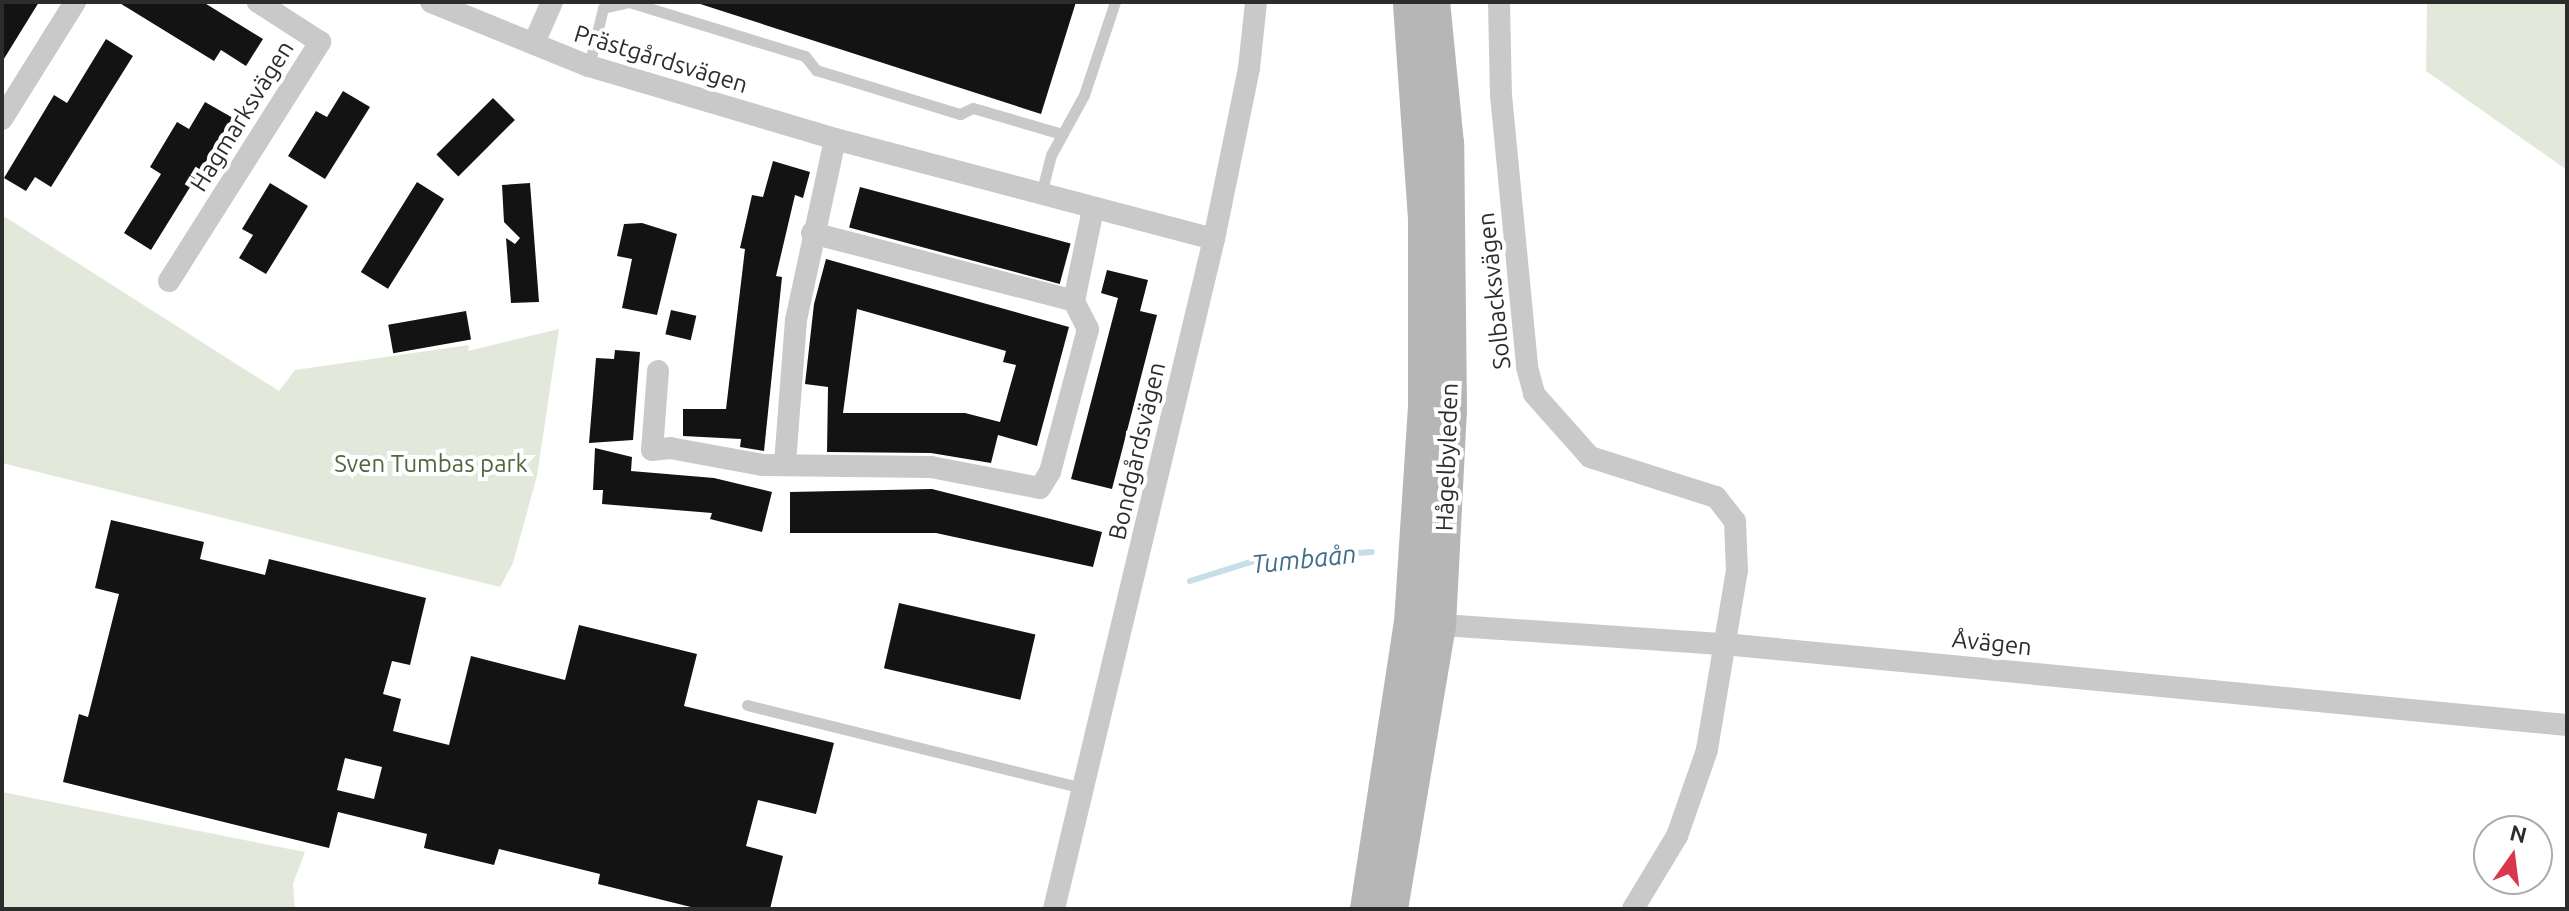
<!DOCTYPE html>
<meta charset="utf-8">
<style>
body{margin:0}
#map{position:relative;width:2569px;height:911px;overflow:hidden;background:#fff;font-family:Ubuntu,sans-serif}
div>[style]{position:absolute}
.green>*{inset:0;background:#e3e9da}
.stream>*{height:6px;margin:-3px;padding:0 3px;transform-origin:3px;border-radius:3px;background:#c7dde8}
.building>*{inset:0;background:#131313;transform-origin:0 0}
.lane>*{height:11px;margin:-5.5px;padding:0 5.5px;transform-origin:5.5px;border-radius:5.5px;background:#c9c9c9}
.street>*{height:22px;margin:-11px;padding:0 11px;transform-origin:11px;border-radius:11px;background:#c9c9c9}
.secondary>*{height:32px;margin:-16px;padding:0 16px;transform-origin:16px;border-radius:16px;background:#b6b6b6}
span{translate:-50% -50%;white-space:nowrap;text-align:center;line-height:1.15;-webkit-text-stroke:8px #fff;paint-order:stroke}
.street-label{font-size:24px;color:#2c2c2c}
.park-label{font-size:24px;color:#52653d}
.water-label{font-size:26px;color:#407089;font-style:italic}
.frame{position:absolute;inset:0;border:4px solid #2c2c2c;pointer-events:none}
.north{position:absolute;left:2473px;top:815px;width:80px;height:80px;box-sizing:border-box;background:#fff;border:2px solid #ababab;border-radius:50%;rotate:14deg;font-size:22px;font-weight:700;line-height:32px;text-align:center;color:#2c2c2c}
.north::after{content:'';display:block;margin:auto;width:28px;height:36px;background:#da374c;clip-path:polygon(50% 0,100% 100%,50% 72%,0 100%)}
</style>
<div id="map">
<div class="green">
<div style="clip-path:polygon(2427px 2px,2567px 2px,2567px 170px,2426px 71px)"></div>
<div style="clip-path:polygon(2px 215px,279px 391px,295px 370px,469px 345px,468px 351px,559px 329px,537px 476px,513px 563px,500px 587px,2px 463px)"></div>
<div style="clip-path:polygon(2px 792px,305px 852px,293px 884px,295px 909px,2px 909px)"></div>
</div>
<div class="stream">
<div style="left:1190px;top:581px;width:70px;rotate:-17.4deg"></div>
<div style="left:1257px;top:560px;width:115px;rotate:-4deg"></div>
</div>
<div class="building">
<div style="clip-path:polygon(2px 2px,39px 2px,2px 62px)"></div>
<div style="clip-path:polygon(118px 2px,203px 2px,263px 39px,246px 66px,221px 50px,214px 61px)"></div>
<div style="clip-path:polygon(694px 2px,1076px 2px,1041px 114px)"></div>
<div style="clip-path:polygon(106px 39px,133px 56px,51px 187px,35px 177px,26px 191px,4px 178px,54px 95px,67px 103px)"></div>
<div style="clip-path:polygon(343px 91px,370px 107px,325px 179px,288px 156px,316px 111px,327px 117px)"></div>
<div style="left:493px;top:98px;width:31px;height:80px;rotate:45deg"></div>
<div style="clip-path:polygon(205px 102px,233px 118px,151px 250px,124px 233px,161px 174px,150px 167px,177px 122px,189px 129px)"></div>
<div style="clip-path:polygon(773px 161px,810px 172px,803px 198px,795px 195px,776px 276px,782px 277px,764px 451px,740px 447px,741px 439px,683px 436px,683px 409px,726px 409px,745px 249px,740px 248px,752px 195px,763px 197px)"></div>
<div style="left:417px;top:182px;width:32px;height:106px;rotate:32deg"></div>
<div style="clip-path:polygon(270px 183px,308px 206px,266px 274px,239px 258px,253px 235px,242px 229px)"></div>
<div style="clip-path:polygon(530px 183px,539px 302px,511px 303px,506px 238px,515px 244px,520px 238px,504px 222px,502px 185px)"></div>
<div style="left:860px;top:187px;width:218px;height:42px;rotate:15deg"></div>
<div style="clip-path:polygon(642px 223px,677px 234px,657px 315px,622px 308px,632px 259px,617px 256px,624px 224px)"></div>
<div style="clip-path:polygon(evenodd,826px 259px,1069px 327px,1037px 446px,998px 435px,991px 463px,931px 453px,827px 452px,828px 387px,805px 384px,814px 304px,826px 259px,857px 309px,1006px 351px,1003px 362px,1016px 365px,1000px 422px,965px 413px,843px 413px,857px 309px)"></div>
<div style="clip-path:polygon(1107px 270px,1148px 280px,1140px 311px,1157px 315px,1112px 489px,1071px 479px,1118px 298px,1101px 293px)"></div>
<div style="left:671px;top:310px;width:26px;height:25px;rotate:13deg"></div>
<div style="left:466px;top:311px;width:29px;height:79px;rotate:80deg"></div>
<div style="clip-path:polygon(615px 350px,640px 352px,633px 440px,589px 443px,596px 358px,614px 359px)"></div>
<div style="clip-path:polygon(595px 448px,632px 457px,631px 471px,714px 478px,772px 492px,762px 532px,710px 519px,712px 513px,602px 504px,603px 490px,593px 490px)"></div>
<div style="clip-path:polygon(932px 489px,1102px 532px,1093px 567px,936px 533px,790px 533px,790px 492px)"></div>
<div style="clip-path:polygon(evenodd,111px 520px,204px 542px,200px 559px,265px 575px,269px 559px,426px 598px,410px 665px,392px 661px,383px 694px,401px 699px,393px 731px,449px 745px,471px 656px,565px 680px,579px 625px,697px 654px,684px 706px,834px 743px,816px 814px,758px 800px,746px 846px,783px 856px,770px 909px,699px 909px,598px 884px,600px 874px,499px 849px,494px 865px,424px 848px,427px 834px,338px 812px,329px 848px,63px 782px,79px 714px,88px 717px,119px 594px,95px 588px,111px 520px,345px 758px,382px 767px,374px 799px,337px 790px,345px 758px)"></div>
<div style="left:899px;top:603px;width:140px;height:67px;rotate:13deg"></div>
</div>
<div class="lane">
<div style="left:589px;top:66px;width:60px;rotate:-76.4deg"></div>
<div style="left:603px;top:8px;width:27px;rotate:-13deg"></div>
<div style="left:629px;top:2px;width:184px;rotate:17.1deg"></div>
<div style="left:805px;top:56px;width:18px;rotate:52deg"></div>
<div style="left:816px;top:70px;width:151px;rotate:17deg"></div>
<div style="left:960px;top:114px;width:14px;rotate:-25deg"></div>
<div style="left:973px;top:108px;width:93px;rotate:16.3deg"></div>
<div style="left:1041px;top:194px;width:40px;rotate:-75.6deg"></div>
<div style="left:1051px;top:155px;width:68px;rotate:-61.2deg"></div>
<div style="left:1084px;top:95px;width:98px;rotate:-71.6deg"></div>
<div style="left:747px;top:705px;width:345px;rotate:13.9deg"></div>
</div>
<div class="street">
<div style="left:431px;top:2px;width:170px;rotate:22.1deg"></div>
<div style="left:589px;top:66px;width:257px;rotate:16.5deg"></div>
<div style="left:835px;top:139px;width:392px;rotate:14.8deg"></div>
<div style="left:1499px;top:2px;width:93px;rotate:88.8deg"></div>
<div style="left:1501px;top:95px;width:273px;rotate:84.5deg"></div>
<div style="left:1527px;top:367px;width:28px;rotate:75deg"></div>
<div style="left:1534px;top:394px;width:84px;rotate:48.4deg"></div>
<div style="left:1590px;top:457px;width:132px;rotate:17.6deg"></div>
<div style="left:1716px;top:497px;width:31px;rotate:52deg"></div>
<div style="left:1735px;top:521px;width:49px;rotate:87.7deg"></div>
<div style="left:1737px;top:570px;width:182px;rotate:99.5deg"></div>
<div style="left:1707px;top:750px;width:91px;rotate:109.2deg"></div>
<div style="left:1677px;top:836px;width:85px;rotate:121.1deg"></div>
<div style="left:534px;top:43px;width:45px;rotate:-66.3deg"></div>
<div style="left:2px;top:119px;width:138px;rotate:-58deg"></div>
<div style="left:812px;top:233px;width:271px;rotate:14.5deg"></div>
<div style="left:169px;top:281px;width:283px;rotate:-57.7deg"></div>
<div style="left:320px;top:42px;width:74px;rotate:-147.2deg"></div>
<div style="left:658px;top:371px;width:79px;rotate:94.3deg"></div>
<div style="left:652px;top:450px;width:18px;rotate:-6deg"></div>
<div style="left:670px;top:448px;width:95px;rotate:10.4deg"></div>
<div style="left:763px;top:465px;width:168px;rotate:0.7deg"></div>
<div style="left:931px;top:467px;width:111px;rotate:10.9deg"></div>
<div style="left:1040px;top:488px;width:19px;rotate:-58deg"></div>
<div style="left:1050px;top:472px;width:148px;rotate:-75.1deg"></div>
<div style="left:1088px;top:329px;width:31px;rotate:-117deg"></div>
<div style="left:1074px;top:301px;width:94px;rotate:-78.3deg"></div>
<div style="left:785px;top:463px;width:143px;rotate:-85.6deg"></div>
<div style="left:796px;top:320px;width:185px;rotate:-77.8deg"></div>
<div style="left:1428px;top:624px;width:297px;rotate:3.9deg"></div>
<div style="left:1724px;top:644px;width:847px;rotate:5.49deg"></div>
<div style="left:1054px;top:909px;width:689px;rotate:-76.57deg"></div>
<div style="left:1214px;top:239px;width:175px;rotate:-78.4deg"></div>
<div style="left:1249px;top:68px;width:66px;rotate:-83.9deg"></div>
</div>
<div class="secondary">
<div style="left:1366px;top:909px;width:289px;rotate:-81.3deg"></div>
<div style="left:1410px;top:623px;width:218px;rotate:-86.3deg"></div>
<div style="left:1424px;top:405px;width:186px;rotate:-90deg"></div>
<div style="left:1424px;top:219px;width:218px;rotate:-94deg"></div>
<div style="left:1392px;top:909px;width:287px;rotate:-80.4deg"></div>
<div style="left:1440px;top:626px;width:215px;rotate:-87.1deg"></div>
<div style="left:1451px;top:411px;width:267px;rotate:-90.6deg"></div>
<div style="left:1448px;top:144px;width:143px;rotate:-95.6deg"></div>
</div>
<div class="street-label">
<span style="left:661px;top:59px;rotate:17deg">Prästgårdsvägen</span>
<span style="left:242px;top:116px;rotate:-58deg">Hagmarksvägen</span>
<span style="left:1494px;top:291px;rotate:-96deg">Solbacksvägen</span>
<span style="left:1137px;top:451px;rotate:-77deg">Bondgårdsvägen</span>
<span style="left:1447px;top:457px;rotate:-88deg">Hågelbyleden</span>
<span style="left:1992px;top:643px;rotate:6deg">Åvägen</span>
</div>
<div class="park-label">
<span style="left:431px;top:464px">Sven Tumbas park</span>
</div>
<div class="water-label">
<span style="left:1304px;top:559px;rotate:-6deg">Tumbaån</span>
</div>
<div class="frame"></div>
<div class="north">N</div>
</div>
